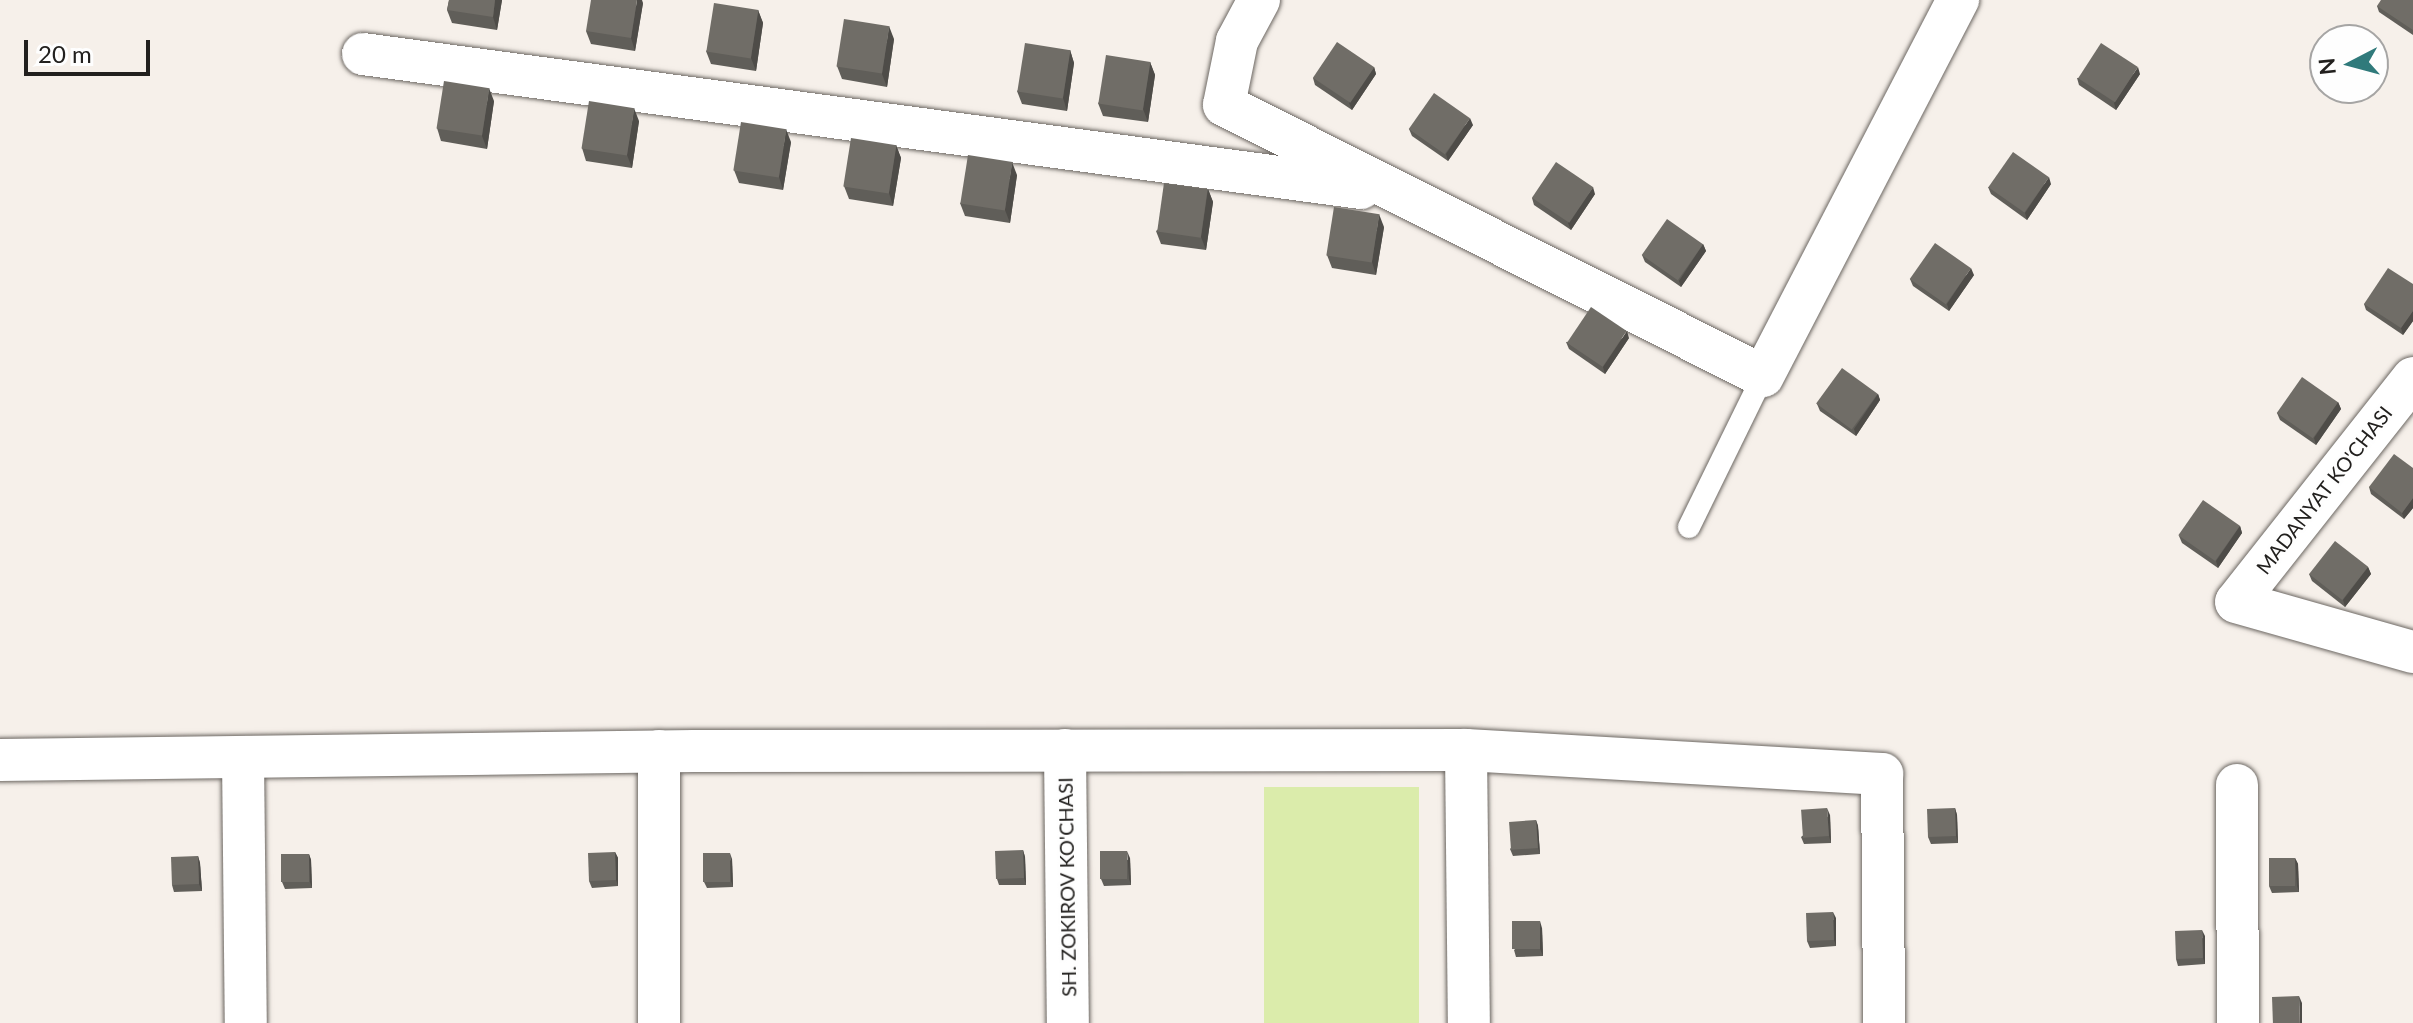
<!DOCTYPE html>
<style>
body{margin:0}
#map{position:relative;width:2413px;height:1023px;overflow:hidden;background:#f6f0ea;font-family:Lato,sans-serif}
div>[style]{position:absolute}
.green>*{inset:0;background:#dbecab;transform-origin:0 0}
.roads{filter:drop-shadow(0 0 2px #6c6762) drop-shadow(0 0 2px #6c6762)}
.service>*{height:22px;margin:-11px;padding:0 11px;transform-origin:11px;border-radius:11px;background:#fff}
.minor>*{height:42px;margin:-21px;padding:0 21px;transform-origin:21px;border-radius:21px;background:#fff}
.wall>*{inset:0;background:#605e59}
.shaded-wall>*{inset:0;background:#4e4c48}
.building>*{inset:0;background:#706d67;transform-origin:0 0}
span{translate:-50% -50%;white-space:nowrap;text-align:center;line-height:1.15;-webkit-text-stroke:6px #fefefe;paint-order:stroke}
.street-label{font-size:20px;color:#22201e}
.north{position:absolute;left:2309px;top:24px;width:80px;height:80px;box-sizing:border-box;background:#fefefe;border:2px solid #a6a5a4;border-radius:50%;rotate:264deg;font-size:22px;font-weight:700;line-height:32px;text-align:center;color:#22201e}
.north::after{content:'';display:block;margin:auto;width:28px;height:36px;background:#307a7b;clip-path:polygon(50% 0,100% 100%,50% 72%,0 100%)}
.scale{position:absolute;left:24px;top:40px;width:126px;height:36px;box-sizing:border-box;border:4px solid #22201e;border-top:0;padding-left:10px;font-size:24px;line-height:28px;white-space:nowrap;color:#22201e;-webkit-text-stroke:6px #fefefe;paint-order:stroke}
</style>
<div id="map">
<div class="green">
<div style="left:1419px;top:787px;width:236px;height:155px;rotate:90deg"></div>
</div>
<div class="roads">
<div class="service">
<div style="left:1689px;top:527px;width:168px;rotate:-63.9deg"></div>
</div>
<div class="minor">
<div style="left:1259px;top:0;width:47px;rotate:118.2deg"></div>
<div style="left:1237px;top:41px;width:65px;rotate:101.5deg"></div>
<div style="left:1224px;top:105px;width:603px;rotate:26.69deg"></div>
<div style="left:1763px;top:376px;width:424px;rotate:-62.6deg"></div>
<div style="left:363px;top:54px;width:1007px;rotate:7.65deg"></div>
<div style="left:2413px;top:378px;width:285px;rotate:128.3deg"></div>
<div style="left:2236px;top:602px;width:184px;rotate:15.8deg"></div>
<div style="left:1065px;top:750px;width:273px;rotate:89.4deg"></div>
<div style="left:1466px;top:750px;width:273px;rotate:89.4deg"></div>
<div style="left:659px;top:751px;width:272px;rotate:90deg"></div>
<div style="left:243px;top:757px;width:266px;rotate:89.4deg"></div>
<div style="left:0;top:760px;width:694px;rotate:-0.74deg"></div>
<div style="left:694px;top:751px;width:772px;rotate:-0.07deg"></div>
<div style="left:1466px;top:750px;width:417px;rotate:3.3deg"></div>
<div style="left:1882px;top:774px;width:249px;rotate:89.5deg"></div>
<div style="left:2237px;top:785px;width:238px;rotate:89.8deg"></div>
</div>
</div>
<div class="wall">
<div style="clip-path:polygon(449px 0,502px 0,497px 30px,452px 23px,447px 10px)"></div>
<div style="clip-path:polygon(2413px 0,2413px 35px,2379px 12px,2377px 6px)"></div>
<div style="clip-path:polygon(643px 3px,635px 51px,591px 44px,586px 31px)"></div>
<div style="clip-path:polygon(758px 10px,763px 23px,756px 71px,711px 64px,706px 51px)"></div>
<div style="clip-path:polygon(894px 39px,887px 87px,842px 79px,837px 66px)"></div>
<div style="clip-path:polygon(1070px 50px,1074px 63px,1067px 111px,1022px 104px,1017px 91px)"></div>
<div style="clip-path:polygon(1150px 62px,1155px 75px,1148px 122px,1103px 116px,1098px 103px)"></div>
<div style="clip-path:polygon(1374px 67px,1376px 74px,1352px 110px,1315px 85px,1313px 78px)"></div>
<div style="clip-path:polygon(2140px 74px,2116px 110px,2079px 85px,2077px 78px)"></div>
<div style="clip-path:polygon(494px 101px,487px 149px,441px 141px,437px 128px)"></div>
<div style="clip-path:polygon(639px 121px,632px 168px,586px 161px,582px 148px)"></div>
<div style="clip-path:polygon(1473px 125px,1448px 161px,1412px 136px,1409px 129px)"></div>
<div style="clip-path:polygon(791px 142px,783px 190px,739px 183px,734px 170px)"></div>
<div style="clip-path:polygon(896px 145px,901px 158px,893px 206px,849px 199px,844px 186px)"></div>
<div style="clip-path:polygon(1017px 175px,1010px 223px,965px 216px,960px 203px)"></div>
<div style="clip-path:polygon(2051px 184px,2027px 220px,1991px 194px,1988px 187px)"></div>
<div style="clip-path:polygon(1208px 189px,1213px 202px,1206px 250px,1161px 244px,1156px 231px)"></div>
<div style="clip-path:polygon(1595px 194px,1571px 230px,1534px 205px,1532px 198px)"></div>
<div style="clip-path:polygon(1384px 227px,1376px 275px,1332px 268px,1327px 255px)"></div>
<div style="clip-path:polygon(1703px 244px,1706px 251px,1681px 287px,1645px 262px,1642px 255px)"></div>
<div style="clip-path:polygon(1974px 275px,1949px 311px,1913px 286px,1910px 279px)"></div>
<div style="clip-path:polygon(2413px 284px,2413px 321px,2403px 335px,2366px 310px,2364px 304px)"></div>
<div style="clip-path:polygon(1629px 338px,1605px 374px,1569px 349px,1566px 342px)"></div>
<div style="clip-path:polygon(1878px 394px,1880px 400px,1856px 436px,1820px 411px,1817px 404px)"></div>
<div style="clip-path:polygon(2338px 402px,2341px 409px,2316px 445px,2280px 420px,2277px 413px)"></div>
<div style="clip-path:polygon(2413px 468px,2413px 508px,2404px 519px,2371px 494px,2369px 487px)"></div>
<div style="clip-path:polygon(2240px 526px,2242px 533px,2218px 568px,2182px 543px,2179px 536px)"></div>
<div style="clip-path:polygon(2368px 567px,2371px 574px,2345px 607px,2312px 581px,2309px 574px)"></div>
<div style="clip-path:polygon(1955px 808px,1957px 815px,1958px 843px,1931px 844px,1928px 837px)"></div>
<div style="clip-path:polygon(1830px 815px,1831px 843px,1804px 844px,1801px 837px)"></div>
<div style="clip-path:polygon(1536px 820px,1538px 826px,1540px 854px,1513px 856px,1510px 849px)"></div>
<div style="clip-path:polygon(1023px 850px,1025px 857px,1026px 885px,999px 885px,997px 879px)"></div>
<div style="clip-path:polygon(615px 852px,618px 858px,618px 886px,592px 888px,589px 881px)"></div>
<div style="clip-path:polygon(309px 854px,311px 860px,312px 888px,285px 889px,282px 882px)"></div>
<div style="clip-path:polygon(198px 856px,200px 863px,202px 891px,174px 892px,172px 885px)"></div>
<div style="clip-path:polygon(1130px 858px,1131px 885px,1104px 886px,1101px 879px)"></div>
<div style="clip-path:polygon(2295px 858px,2298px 864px,2299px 892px,2272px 893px,2269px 886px)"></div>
<div style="clip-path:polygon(732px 859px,733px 887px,707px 888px,704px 882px)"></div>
<div style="clip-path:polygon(1836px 918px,1836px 946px,1810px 948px,1807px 941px)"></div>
<div style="clip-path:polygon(1542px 928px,1543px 956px,1516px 957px,1514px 950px)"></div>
<div style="clip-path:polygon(2205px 936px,2205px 964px,2178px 966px,2176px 959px)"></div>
</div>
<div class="shaded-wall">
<div style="clip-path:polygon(495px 0,502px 0,497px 30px,493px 17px)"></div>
<div style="clip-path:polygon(637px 0,642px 0,643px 3px,635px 51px,631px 38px)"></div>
<div style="clip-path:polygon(758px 10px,763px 23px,756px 71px,751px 58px)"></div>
<div style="clip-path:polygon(889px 26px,894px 39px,887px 87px,882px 74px)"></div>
<div style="clip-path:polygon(1070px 50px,1074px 63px,1067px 111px,1063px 98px)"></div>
<div style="clip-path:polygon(1150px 62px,1155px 75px,1148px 122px,1143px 109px)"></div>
<div style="clip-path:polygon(1374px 67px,1376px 74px,1352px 110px,1349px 103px)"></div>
<div style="clip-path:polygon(2138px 67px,2140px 74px,2116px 110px,2114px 103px)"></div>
<div style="clip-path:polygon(489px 88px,494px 101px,487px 149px,482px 136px)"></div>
<div style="clip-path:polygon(634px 108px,639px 121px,632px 168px,627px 155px)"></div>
<div style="clip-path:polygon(1470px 118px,1473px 125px,1448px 161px,1446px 154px)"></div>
<div style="clip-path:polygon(786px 129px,791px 142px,783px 190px,779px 177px)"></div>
<div style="clip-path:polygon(896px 145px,901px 158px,893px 206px,889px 193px)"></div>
<div style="clip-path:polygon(1012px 162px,1017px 175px,1010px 223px,1005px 210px)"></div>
<div style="clip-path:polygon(2049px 177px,2051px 184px,2027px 220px,2025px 213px)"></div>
<div style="clip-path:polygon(1593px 187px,1595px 194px,1571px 230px,1568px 223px)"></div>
<div style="clip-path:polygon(1208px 189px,1213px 202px,1206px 250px,1201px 237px)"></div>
<div style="clip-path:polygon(1379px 214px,1384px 227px,1376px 275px,1372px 262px)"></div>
<div style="clip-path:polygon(1703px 244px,1706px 251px,1681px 287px,1679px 281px)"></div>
<div style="clip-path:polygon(1971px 268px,1974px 275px,1949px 311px,1947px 304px)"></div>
<div style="clip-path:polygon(2413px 311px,2413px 321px,2403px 335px,2401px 328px)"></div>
<div style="clip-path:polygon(1627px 331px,1629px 338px,1605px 374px,1603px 367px)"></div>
<div style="clip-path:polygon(1878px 394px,1880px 400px,1856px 436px,1854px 429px)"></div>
<div style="clip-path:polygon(2338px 402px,2341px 409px,2316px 445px,2314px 438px)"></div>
<div style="clip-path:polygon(2413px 498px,2413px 508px,2404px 519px,2402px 513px)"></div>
<div style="clip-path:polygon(2240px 526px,2242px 533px,2218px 568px,2216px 561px)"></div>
<div style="clip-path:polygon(2368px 567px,2371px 574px,2345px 607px,2343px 600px)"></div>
<div style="clip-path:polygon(1827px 808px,1830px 815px,1831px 843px,1829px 836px)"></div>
<div style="clip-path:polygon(1955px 808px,1957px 815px,1958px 843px,1956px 836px)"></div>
<div style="clip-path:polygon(1536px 820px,1538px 826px,1540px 854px,1538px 848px)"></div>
<div style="clip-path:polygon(1023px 850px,1025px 857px,1026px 885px,1024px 878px)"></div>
<div style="clip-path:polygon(1127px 851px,1130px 858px,1131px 885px,1129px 879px)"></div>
<div style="clip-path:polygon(615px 852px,618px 858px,618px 886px,616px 880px)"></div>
<div style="clip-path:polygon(730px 853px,732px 859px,733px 887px,731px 881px)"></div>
<div style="clip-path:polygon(309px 854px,311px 860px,312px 888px,310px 882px)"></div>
<div style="clip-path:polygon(198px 856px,200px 863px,202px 891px,199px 884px)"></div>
<div style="clip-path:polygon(2295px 858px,2298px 864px,2299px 892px,2297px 886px)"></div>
<div style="clip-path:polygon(1833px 912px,1836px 918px,1836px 946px,1834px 940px)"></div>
<div style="clip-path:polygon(1540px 921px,1542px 928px,1543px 956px,1540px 949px)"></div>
<div style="clip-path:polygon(2202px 930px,2205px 936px,2205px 964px,2203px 958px)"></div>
<div style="clip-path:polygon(2299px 996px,2302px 1003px,2302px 1023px,2300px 1023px)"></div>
</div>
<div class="building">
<div style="clip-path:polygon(449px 0,495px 0,493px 17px,447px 10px)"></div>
<div style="clip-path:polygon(591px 0,637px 0,631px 38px,586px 31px)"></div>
<div style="clip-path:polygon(2381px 0,2413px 0,2413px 30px,2377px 6px)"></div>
<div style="left:714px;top:3px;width:45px;height:49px;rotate:9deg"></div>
<div style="left:844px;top:19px;width:46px;height:48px;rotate:9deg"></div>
<div style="left:1337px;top:42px;width:45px;height:43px;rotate:34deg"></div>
<div style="left:1025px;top:43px;width:46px;height:49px;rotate:9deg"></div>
<div style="left:2101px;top:43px;width:44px;height:42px;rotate:33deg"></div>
<div style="left:1106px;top:55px;width:45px;height:49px;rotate:9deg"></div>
<div style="left:444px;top:81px;width:46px;height:48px;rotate:9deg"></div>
<div style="left:1434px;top:93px;width:44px;height:44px;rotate:35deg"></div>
<div style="left:589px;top:101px;width:46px;height:48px;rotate:9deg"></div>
<div style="left:741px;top:122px;width:46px;height:49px;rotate:9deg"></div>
<div style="left:851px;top:138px;width:46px;height:49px;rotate:9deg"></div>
<div style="left:2013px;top:152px;width:44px;height:43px;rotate:35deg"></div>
<div style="left:968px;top:155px;width:45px;height:49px;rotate:9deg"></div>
<div style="left:1556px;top:162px;width:45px;height:43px;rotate:34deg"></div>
<div style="left:1164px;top:183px;width:44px;height:49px;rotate:8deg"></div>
<div style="left:1334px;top:207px;width:46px;height:49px;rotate:9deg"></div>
<div style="left:1667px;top:219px;width:44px;height:44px;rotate:35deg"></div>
<div style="left:1935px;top:243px;width:44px;height:44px;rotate:35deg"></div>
<div style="clip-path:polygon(2388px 268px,2413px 284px,2413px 311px,2401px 328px,2364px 304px)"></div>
<div style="left:1591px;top:307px;width:43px;height:43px;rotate:34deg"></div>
<div style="left:1842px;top:368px;width:44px;height:44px;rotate:36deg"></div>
<div style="left:2302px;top:377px;width:44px;height:44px;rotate:35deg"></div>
<div style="clip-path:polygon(2394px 454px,2413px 468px,2413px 498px,2402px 513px,2369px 487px)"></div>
<div style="left:2203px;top:500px;width:45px;height:43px;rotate:35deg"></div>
<div style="left:2335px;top:541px;width:42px;height:42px;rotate:38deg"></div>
<div style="left:1827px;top:808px;width:28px;height:26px;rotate:86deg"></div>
<div style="left:1955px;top:808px;width:28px;height:28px;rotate:88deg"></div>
<div style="left:1536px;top:820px;width:28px;height:27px;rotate:86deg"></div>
<div style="left:1023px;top:850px;width:28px;height:28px;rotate:88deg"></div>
<div style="left:1100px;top:851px;width:27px;height:28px"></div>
<div style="left:615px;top:852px;width:28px;height:27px;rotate:88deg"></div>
<div style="left:703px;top:853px;width:27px;height:29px"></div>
<div style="left:281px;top:854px;width:28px;height:28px"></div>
<div style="left:198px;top:856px;width:28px;height:27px;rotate:88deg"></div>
<div style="left:2269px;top:858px;width:26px;height:28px"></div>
<div style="left:1833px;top:912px;width:28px;height:27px;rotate:88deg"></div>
<div style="left:1540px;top:921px;width:28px;height:28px;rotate:90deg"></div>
<div style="left:2202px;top:930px;width:28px;height:27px;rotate:88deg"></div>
<div style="left:2299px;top:996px;width:27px;height:27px;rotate:88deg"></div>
</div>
<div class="street-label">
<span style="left:2324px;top:490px;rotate:-52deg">MADANYAT KO'CHASI</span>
<span style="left:1067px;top:887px;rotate:-91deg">SH. ZOKIROV KO'CHASI</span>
</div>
<div class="north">N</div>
<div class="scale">20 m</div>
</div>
